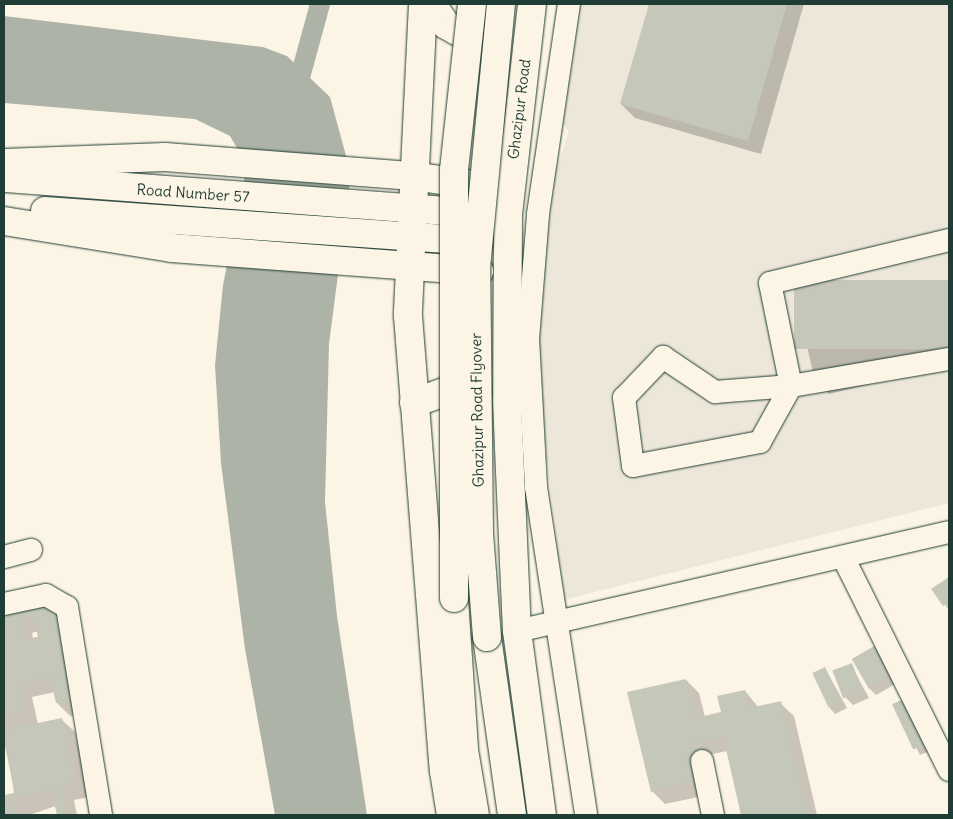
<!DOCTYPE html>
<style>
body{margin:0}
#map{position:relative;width:953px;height:819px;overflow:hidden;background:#fcf5e5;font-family:Delius,sans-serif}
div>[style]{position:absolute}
.built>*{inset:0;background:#ece7d8}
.water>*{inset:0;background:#aeb3a7}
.shadow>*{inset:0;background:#0003}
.canal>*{height:20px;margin:-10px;padding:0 10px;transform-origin:10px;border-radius:10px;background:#aeb3a7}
.building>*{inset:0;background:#c5c7b9;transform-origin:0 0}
.roads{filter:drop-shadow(0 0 1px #1f3d34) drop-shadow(0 0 1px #1f3d34)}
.minor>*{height:22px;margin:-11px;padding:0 11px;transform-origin:11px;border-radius:11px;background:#fcf5e5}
.major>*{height:28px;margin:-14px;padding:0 14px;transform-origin:14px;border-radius:14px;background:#fcf5e5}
.bridges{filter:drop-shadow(0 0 1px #1f3d34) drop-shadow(0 0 1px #1f3d34)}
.major-bridge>*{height:28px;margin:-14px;padding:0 14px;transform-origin:14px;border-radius:14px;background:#fcf5e5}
span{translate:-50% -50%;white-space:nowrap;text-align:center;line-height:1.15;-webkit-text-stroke:5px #fcf5e5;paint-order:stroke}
.street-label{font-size:15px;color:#1f3d34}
.frame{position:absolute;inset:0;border:5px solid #1f3d34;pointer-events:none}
</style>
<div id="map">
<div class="built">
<div style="clip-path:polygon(576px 4px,949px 4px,949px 503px,563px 600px,537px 373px,542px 210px,569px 132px,556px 114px)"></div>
</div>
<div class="water">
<div style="clip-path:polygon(4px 16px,263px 47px,287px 56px,330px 97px,351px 174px,329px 344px,325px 502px,337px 616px,367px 815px,275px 815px,245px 649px,221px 463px,215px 365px,223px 285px,247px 165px,230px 136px,195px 119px,4px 103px)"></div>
</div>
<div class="shadow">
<div style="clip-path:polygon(650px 4px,804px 4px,761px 154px,635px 118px,621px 104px)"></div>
<div style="clip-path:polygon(949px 281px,949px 365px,829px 394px,815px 381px,800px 317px)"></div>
<div style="clip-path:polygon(949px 578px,949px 610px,933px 589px)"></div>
<div style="clip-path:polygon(evenodd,53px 603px,88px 712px,70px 716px,57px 703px,55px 692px,32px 697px,38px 724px,61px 719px,75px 732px,89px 797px,74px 800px,77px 815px,58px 815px,56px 806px,29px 815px,4px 815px,4px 796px,15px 794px,4px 741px,4px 614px,53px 603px,38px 631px,39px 638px,33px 639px,32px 633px,38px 631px)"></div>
<div style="clip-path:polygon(876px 647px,899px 682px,876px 695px,869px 688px)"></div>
<div style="clip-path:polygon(851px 665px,869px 698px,853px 705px,846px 698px)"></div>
<div style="clip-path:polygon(825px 668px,847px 708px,835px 714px,829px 707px)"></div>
<div style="clip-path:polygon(686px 680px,699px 693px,705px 717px,723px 713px,745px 691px,759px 708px,780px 703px,794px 716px,817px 815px,742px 815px,727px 751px,708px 755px,717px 793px,665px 804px,652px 791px)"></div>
<div style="clip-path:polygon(894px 705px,939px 747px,920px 755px)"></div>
</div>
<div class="canal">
<div style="left:292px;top:92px;width:4px"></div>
<div style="left:296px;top:92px;width:91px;rotate:-74.7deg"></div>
</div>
<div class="building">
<div style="clip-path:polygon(649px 4px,787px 4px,748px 141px,620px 104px)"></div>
<div style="left:949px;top:280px;width:69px;height:155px;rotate:90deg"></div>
<div style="clip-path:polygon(949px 577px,949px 602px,943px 606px,931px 589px)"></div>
<div style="clip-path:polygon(evenodd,54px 602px,75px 699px,56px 703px,50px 677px,19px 684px,25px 710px,4px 714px,4px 612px,54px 602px,33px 616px,38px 637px,23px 639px,19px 619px,33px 616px)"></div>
<div style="left:876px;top:645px;width:34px;height:28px;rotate:60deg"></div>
<div style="left:852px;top:663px;width:30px;height:21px;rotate:69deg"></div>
<div style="left:825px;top:667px;width:38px;height:14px;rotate:65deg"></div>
<div style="clip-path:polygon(686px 679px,695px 718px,721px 712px,717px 696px,745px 690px,749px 708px,781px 701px,807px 815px,741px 815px,723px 736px,695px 742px,704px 779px,651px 792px,627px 692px)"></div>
<div style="left:912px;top:695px;width:50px;height:22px;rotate:65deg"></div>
<div style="clip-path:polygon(62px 718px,76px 783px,61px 786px,68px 815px,57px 815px,51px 791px,15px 799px,19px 815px,4px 815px,4px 795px,14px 793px,4px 730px)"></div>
</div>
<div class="roads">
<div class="minor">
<div style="left:569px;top:4px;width:213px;rotate:98.4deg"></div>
<div style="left:538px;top:215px;width:123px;rotate:94.6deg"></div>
<div style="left:528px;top:338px;width:149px;rotate:86.9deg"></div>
<div style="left:536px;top:487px;width:332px;rotate:81.3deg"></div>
<div style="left:949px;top:240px;width:184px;rotate:166.5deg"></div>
<div style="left:770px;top:283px;width:105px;rotate:78.5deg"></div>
<div style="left:791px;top:386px;width:64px;rotate:119deg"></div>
<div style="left:760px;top:442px;width:129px;rotate:169.3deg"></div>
<div style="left:633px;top:466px;width:69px;rotate:-97.5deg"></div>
<div style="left:624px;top:398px;width:57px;rotate:-46.4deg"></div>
<div style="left:663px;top:357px;width:63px;rotate:33.9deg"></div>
<div style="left:715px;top:392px;width:76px;rotate:-4.5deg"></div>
<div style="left:791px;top:386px;width:160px;rotate:-9.7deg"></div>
<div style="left:4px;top:557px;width:28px;rotate:-15deg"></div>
<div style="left:843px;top:557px;width:238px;rotate:63.5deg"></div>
<div style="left:4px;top:604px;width:43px;rotate:-12.1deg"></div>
<div style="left:46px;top:595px;width:24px;rotate:30deg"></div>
<div style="left:67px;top:607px;width:211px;rotate:80.7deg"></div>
<div style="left:517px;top:631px;width:443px;rotate:-12.9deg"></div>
<div style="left:702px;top:761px;width:55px;rotate:78.5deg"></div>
</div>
<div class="major">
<div style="left:423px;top:4px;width:312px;rotate:92.8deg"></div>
<div style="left:408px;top:316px;width:456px;rotate:85.5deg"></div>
<div style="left:444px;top:771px;width:45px;rotate:81deg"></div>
<div style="left:432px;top:4px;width:25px;rotate:56deg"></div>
<div style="left:446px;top:25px;width:13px;rotate:29deg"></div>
<div style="left:457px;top:31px;width:34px;rotate:3deg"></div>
<div style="left:532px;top:4px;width:212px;rotate:96.5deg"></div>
<div style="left:508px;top:215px;width:188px;rotate:90.3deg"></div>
<div style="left:507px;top:403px;width:228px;rotate:87.5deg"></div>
<div style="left:517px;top:631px;width:186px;rotate:82.3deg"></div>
<div style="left:4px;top:163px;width:161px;rotate:-2.1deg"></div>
<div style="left:165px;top:157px;width:249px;rotate:4.4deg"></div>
<div style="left:413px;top:176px;width:96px;rotate:8.4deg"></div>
<div style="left:6px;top:178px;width:471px;rotate:4.3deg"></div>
<div style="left:45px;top:211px;width:435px;rotate:4deg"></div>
<div style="left:4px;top:221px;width:170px;rotate:9.1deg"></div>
<div style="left:172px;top:248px;width:308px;rotate:4.3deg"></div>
<div style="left:414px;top:403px;width:35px;rotate:-20deg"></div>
<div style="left:447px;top:391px;width:30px;rotate:4deg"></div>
<div style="left:454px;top:598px;width:152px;rotate:86.2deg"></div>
<div style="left:464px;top:750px;width:66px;rotate:80.4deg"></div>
<div style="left:487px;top:637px;width:180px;rotate:82deg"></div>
</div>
</div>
<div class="bridges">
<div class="major-bridge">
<div style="left:454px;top:598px;width:428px;rotate:-90deg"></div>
<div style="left:454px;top:170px;width:167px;rotate:-83.8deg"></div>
<div style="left:487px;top:637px;width:104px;rotate:-94.4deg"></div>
<div style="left:479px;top:533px;width:265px;rotate:-90.6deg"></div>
<div style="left:476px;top:268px;width:265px;rotate:-84.6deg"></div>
</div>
</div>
<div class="street-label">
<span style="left:519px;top:109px;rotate:-83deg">Ghazipur Road</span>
<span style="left:193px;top:193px;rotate:4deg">Road Number 57</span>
<span style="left:477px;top:410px;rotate:-91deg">Ghazipur Road Flyover</span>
</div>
<div class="frame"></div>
</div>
